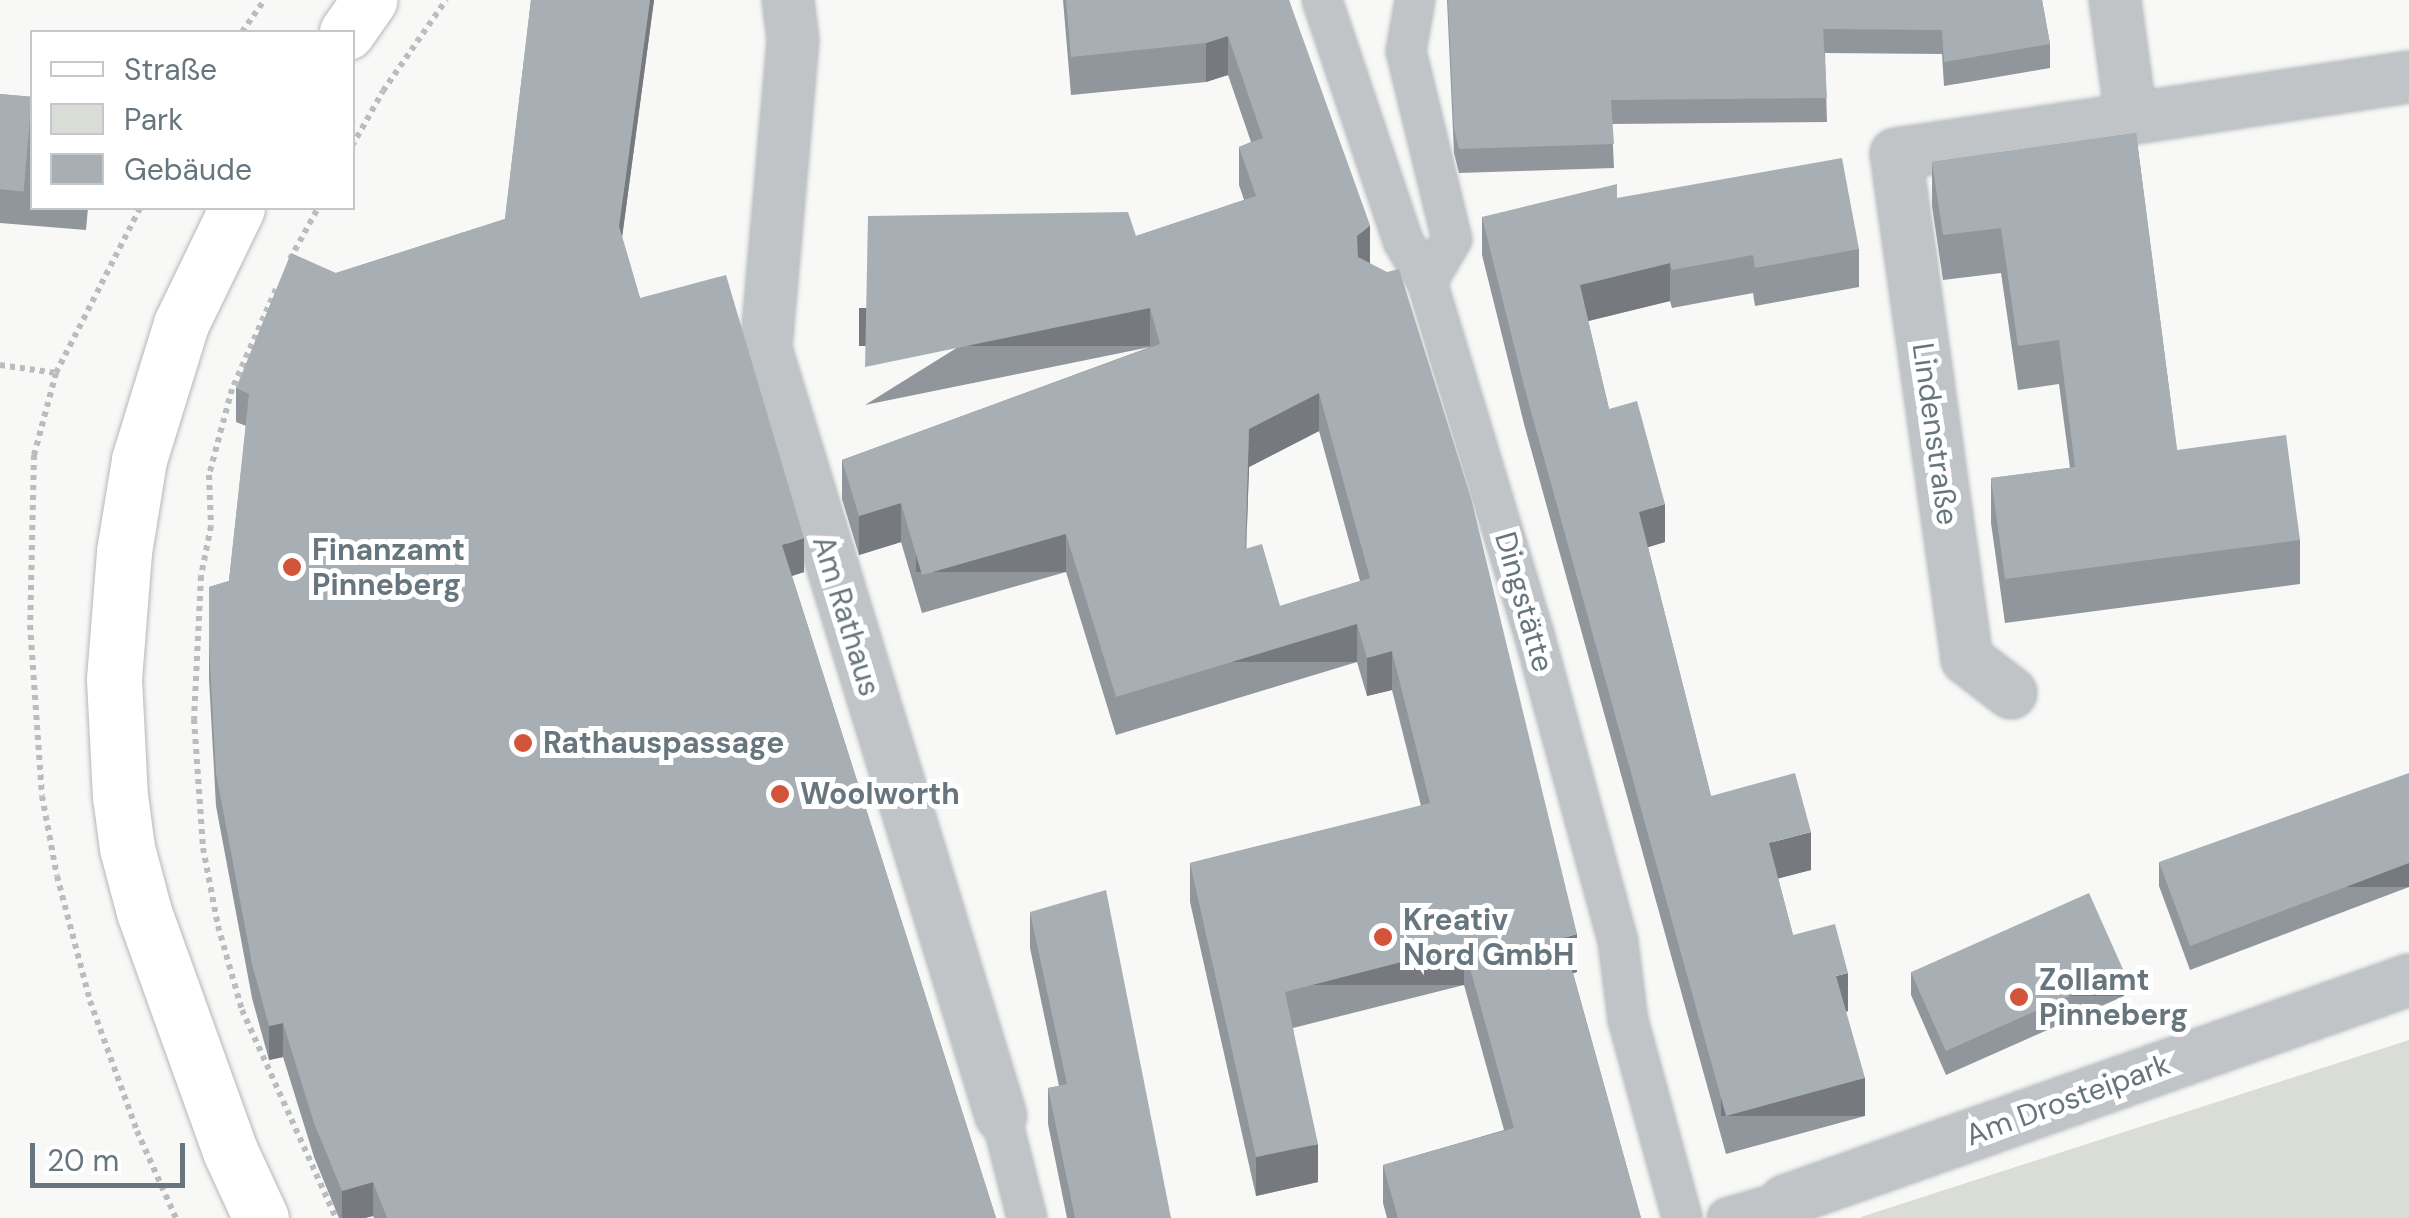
<!DOCTYPE html>
<meta charset="utf-8">
<style>
body{margin:0}
#map{position:relative;width:2409px;height:1218px;overflow:hidden;background:#f8f8f6;font-family:"DM Sans",sans-serif}
div>[style]{position:absolute}
.green>*{inset:0;background:#d9ddd6}
.path>*{height:6px;margin-top:-3px;transform-origin:0;background:repeating-linear-gradient(90deg,#babdbf 0 5px,transparent 0 10px)}
.roads{filter:drop-shadow(0 0 2px #b2b8bc) drop-shadow(0 0 2px #b2b8bc)}
.pedestrian>*{height:38px;margin:-19px;padding:0 19px;transform-origin:19px;border-radius:19px;background:#c0c4c7}
.minor>*{height:50px;margin:-25px;padding:0 25px;transform-origin:25px;border-radius:25px;background:#c0c4c7}
.secondary>*{height:55px;margin:-27.5px;padding:0 27.5px;transform-origin:27.5px;border-radius:27.5px;background:#fff}
.wall>*{inset:0;background:#90969b}
.shaded-wall>*{inset:0;background:#767a7e;transform-origin:0 0}
.building>*{inset:0;background:#a8afb4;transform-origin:0 0}
.dots>*{width:28px;height:28px;translate:-50% -50%;box-sizing:border-box;border:5px solid #fff;border-radius:50%}
span{translate:-50% -50%;white-space:nowrap;text-align:center;line-height:1.15;-webkit-text-stroke:10px #fff;paint-order:stroke}
.street-label{font-size:30px;color:#66757e}
.poi-label{font-size:30px;color:#66757e;font-weight:700}
.left{translate:0 -50%;text-align:left}
.legend{position:absolute;left:30px;top:30px;width:325px;height:180px;box-sizing:border-box;background:#fff;border:2px solid #c2c8cb;margin:0;padding:12px 18px;list-style:none;font-size:30px;color:#66757e}
.legend li{display:flex;align-items:center;gap:20px;height:50px}
.legend b{width:50px;border:2px solid #c2c8cb}
.scale{position:absolute;left:30px;top:1143px;width:155px;height:45px;box-sizing:border-box;border:5px solid #66757e;border-top:0;padding-left:12px;font-size:30px;line-height:35px;white-space:nowrap;color:#66757e;-webkit-text-stroke:8px #fff;paint-order:stroke}
</style>
<div id="map">
<div class="green">
<div style="clip-path:polygon(2409px 1040px,2409px 1218px,1861px 1218px,1861px 1217px)"></div>
</div>
<div class="path">
<div style="left:242px;top:32px;width:39px;rotate:-55deg"></div>
<div style="left:352px;top:146px;width:63px;rotate:-60.6deg"></div>
<div style="left:383px;top:91px;width:111px;rotate:-55.3deg"></div>
<div style="left:140px;top:208px;width:185px;rotate:117deg"></div>
<div style="left:56px;top:373px;width:85px;rotate:105deg"></div>
<div style="left:34px;top:455px;width:170px;rotate:91.3deg"></div>
<div style="left:30px;top:625px;width:171px;rotate:86deg"></div>
<div style="left:42px;top:796px;width:81px;rotate:79.4deg"></div>
<div style="left:57px;top:876px;width:129px;rotate:75.2deg"></div>
<div style="left:90px;top:1001px;width:138px;rotate:70.1deg"></div>
<div style="left:137px;top:1131px;width:95px;rotate:65.9deg"></div>
<div style="left:290px;top:259px;width:58px;rotate:-61.2deg"></div>
<div style="left:276px;top:289px;width:109px;rotate:113.7deg"></div>
<div style="left:232px;top:389px;width:89px;rotate:105deg"></div>
<div style="left:209px;top:475px;width:51px;rotate:87.8deg"></div>
<div style="left:211px;top:526px;width:51px;rotate:101.3deg"></div>
<div style="left:201px;top:576px;width:143px;rotate:92.8deg"></div>
<div style="left:194px;top:719px;width:129px;rotate:86deg"></div>
<div style="left:203px;top:848px;width:79px;rotate:79.1deg"></div>
<div style="left:218px;top:926px;width:87px;rotate:74.1deg"></div>
<div style="left:242px;top:1010px;width:228px;rotate:65.7deg"></div>
<div style="left:0;top:365px;width:57px;rotate:8.1deg"></div>
</div>
<div class="roads">
<div class="pedestrian">
<div style="left:1322px;top:0;width:254px;rotate:71.4deg"></div>
<div style="left:1403px;top:241px;width:48px;rotate:59.7deg"></div>
<div style="left:1427px;top:282px;width:368px;rotate:73.1deg"></div>
<div style="left:1534px;top:634px;width:319px;rotate:74.7deg"></div>
<div style="left:1618px;top:942px;width:79px;rotate:82.7deg"></div>
<div style="left:1628px;top:1020px;width:205px;rotate:74.7deg"></div>
<div style="left:1415px;top:0;width:52px;rotate:100deg"></div>
<div style="left:1406px;top:51px;width:194px;rotate:76.3deg"></div>
<div style="left:1452px;top:239px;width:50px;rotate:120.2deg"></div>
<div style="left:1001px;top:1116px;width:105px;rotate:75.7deg"></div>
<div style="left:1727px;top:1218px;width:60px;rotate:-16.3deg"></div>
</div>
<div class="minor">
<div style="left:788px;top:0;width:40px;rotate:82.9deg"></div>
<div style="left:793px;top:40px;width:310px;rotate:95deg"></div>
<div style="left:766px;top:349px;width:802px;rotate:72.97deg"></div>
<div style="left:2115px;top:0;width:118px;rotate:82.2deg"></div>
<div style="left:2011px;top:693px;width:56px;rotate:-142.3deg"></div>
<div style="left:1967px;top:659px;width:510px;rotate:-98deg"></div>
<div style="left:1896px;top:154px;width:519px;rotate:-8.54deg"></div>
<div style="left:1785px;top:1201px;width:662px;rotate:-19.5deg"></div>
</div>
<div class="secondary">
<div style="left:347px;top:32px;width:39px;rotate:-55deg"></div>
<div style="left:237px;top:208px;width:129px;rotate:115.8deg"></div>
<div style="left:181px;top:324px;width:142px;rotate:107.2deg"></div>
<div style="left:139px;top:460px;width:93px;rotate:99.3deg"></div>
<div style="left:124px;top:552px;width:127px;rotate:94.5deg"></div>
<div style="left:114px;top:679px;width:117px;rotate:87.1deg"></div>
<div style="left:120px;top:796px;width:52px;rotate:82.3deg"></div>
<div style="left:127px;top:848px;width:66px;rotate:75.1deg"></div>
<div style="left:144px;top:912px;width:254px;rotate:70.2deg"></div>
<div style="left:230px;top:1151px;width:74px;rotate:65.2deg"></div>
</div>
</div>
<div class="wall">
<div style="clip-path:polygon(531px 0,654px 0,622px 237px,640px 298px,804px 572px,792px 576px,996px 1218px,374px 1218px,373px 1216px,365px 1218px,339px 1218px,314px 1157px,283px 1057px,269px 1060px,252px 998px,216px 806px,209px 679px,209px 587px,229px 581px,246px 426px,236px 422px,236px 388px,336px 273px,505px 219px)"></div>
<div style="clip-path:polygon(evenodd,1063px 0,1289px 0,1370px 263px,1577px 972px,1573px 973px,1641px 1218px,1387px 1218px,1383px 1203px,1383px 1165px,1504px 1130px,1464px 985px,1293px 1028px,1318px 1182px,1256px 1196px,1190px 902px,1190px 863px,1421px 806px,1392px 690px,1367px 696px,1357px 662px,1116px 735px,1066px 572px,922px 613px,901px 542px,859px 555px,842px 499px,842px 460px,1150px 347px,865px 405px,1136px 236px,1244px 200px,1239px 185px,1239px 147px,1251px 142px,1228px 75px,1206px 82px,1071px 95px,1063px 0,1319px 431px,1360px 581px,1280px 606px,1246px 549px,1249px 467px,1319px 431px)"></div>
<div style="clip-path:polygon(1447px 0,2042px 0,2050px 44px,2050px 68px,1944px 86px,1942px 54px,1825px 53px,1827px 122px,1612px 124px,1614px 168px,1459px 173px,1454px 153px)"></div>
<div style="clip-path:polygon(0 94px,32px 97px,32px 208px,88px 208px,86px 230px,0 223px)"></div>
<div style="clip-path:polygon(2136px 133px,2177px 450px,2300px 540px,2300px 584px,2005px 623px,1991px 523px,1991px 478px,2070px 468px,2059px 384px,2018px 390px,2001px 273px,1943px 280px,1932px 206px,1932px 162px)"></div>
<div style="clip-path:polygon(1617px 198px,1859px 249px,1859px 287px,1755px 306px,1753px 293px,1672px 308px,1670px 301px,1588px 321px,1609px 409px,1665px 542px,1648px 547px,1711px 796px,1811px 870px,1778px 878px,1793px 935px,1848px 1011px,1846px 1012px,1865px 1116px,1726px 1154px,1524px 424px,1482px 255px,1482px 217px)"></div>
<div style="clip-path:polygon(2159px 862px,2409px 887px,2190px 970px,2159px 886px)"></div>
<div style="clip-path:polygon(1030px 912px,1171px 1218px,1067px 1218px,1048px 1124px,1048px 1088px,1059px 1086px,1030px 948px)"></div>
<div style="clip-path:polygon(1911px 972px,2124px 996px,1946px 1075px,1911px 995px)"></div>
</div>
<div class="shaded-wall">
<div style="clip-path:polygon(650px 0,654px 0,619px 260px,619px 226px)"></div>
<div style="clip-path:polygon(1228px 36px,1228px 75px,1206px 82px,1206px 43px)"></div>
<div style="clip-path:polygon(1370px 225px,1370px 263px,1357px 274px,1357px 236px)"></div>
<div style="clip-path:polygon(1670px 263px,1670px 301px,1580px 323px,1580px 285px)"></div>
<div style="left:1150px;top:308px;width:38px;height:291px;rotate:90deg"></div>
<div style="clip-path:polygon(1319px 393px,1319px 431px,1249px 467px,1245px 588px,1249px 429px)"></div>
<div style="clip-path:polygon(901px 503px,901px 542px,859px 555px,859px 516px)"></div>
<div style="clip-path:polygon(1665px 504px,1665px 542px,1639px 550px,1639px 512px)"></div>
<div style="left:1066px;top:534px;width:38px;height:150px;rotate:90deg"></div>
<div style="clip-path:polygon(804px 538px,804px 572px,782px 579px,782px 545px)"></div>
<div style="left:1357px;top:624px;width:38px;height:252px;rotate:90deg"></div>
<div style="clip-path:polygon(1392px 651px,1392px 690px,1367px 696px,1367px 658px)"></div>
<div style="clip-path:polygon(1811px 832px,1811px 870px,1769px 881px,1769px 843px)"></div>
<div style="left:2409px;top:863px;width:24px;height:234px;rotate:90deg"></div>
<div style="clip-path:polygon(1577px 934px,1577px 972px,1563px 976px,1563px 938px)"></div>
<div style="left:1464px;top:946px;width:39px;height:185px;rotate:90deg"></div>
<div style="left:2124px;top:972px;width:24px;height:195px;rotate:90deg"></div>
<div style="clip-path:polygon(1848px 973px,1848px 1011px,1836px 1014px,1836px 976px)"></div>
<div style="clip-path:polygon(283px 1023px,283px 1057px,269px 1060px,269px 1026px)"></div>
<div style="left:1865px;top:1078px;width:38px;height:144px;rotate:90deg"></div>
<div style="clip-path:polygon(1318px 1144px,1318px 1182px,1256px 1196px,1256px 1157px)"></div>
<div style="clip-path:polygon(373px 1182px,373px 1216px,365px 1218px,342px 1218px,342px 1191px)"></div>
</div>
<div class="building">
<div style="clip-path:polygon(531px 0,650px 0,619px 226px,640px 298px,726px 275px,804px 538px,782px 545px,996px 1218px,387px 1218px,373px 1182px,342px 1191px,314px 1123px,283px 1023px,269px 1026px,252px 964px,216px 773px,209px 645px,209px 587px,229px 581px,249px 394px,236px 388px,291px 253px,336px 273px,505px 219px)"></div>
<div style="clip-path:polygon(evenodd,1066px 0,1289px 0,1370px 225px,1357px 236px,1358px 257px,1387px 272px,1399px 269px,1471px 498px,1577px 934px,1563px 938px,1641px 1218px,1398px 1218px,1383px 1165px,1514px 1128px,1464px 946px,1285px 992px,1318px 1144px,1256px 1157px,1190px 863px,1430px 803px,1392px 651px,1367px 658px,1357px 624px,1116px 697px,1066px 534px,922px 575px,901px 503px,859px 516px,842px 460px,1160px 344px,1150px 308px,865px 367px,868px 216px,1128px 212px,1136px 236px,1256px 196px,1239px 147px,1263px 138px,1228px 36px,1206px 43px,1071px 57px,1066px 0,1319px 393px,1370px 578px,1280px 606px,1262px 544px,1245px 549px,1249px 429px,1319px 393px)"></div>
<div style="clip-path:polygon(1448px 0,2042px 0,2050px 44px,1944px 62px,1942px 30px,1823px 29px,1827px 98px,1611px 100px,1614px 144px,1459px 149px,1454px 129px)"></div>
<div style="left:0;top:94px;width:32px;height:95px;rotate:5deg"></div>
<div style="clip-path:polygon(2136px 133px,2177px 450px,2286px 435px,2300px 540px,2005px 579px,1991px 478px,2075px 467px,2059px 340px,2018px 346px,2001px 228px,1943px 235px,1932px 162px)"></div>
<div style="clip-path:polygon(1842px 158px,1859px 249px,1755px 268px,1753px 255px,1672px 270px,1670px 263px,1580px 285px,1609px 409px,1637px 401px,1665px 504px,1639px 512px,1711px 796px,1795px 773px,1811px 832px,1769px 843px,1793px 935px,1835px 924px,1848px 973px,1836px 976px,1865px 1078px,1726px 1116px,1524px 386px,1482px 217px,1617px 184px,1617px 198px)"></div>
<div style="clip-path:polygon(2409px 773px,2409px 863px,2190px 946px,2159px 862px)"></div>
<div style="clip-path:polygon(1106px 890px,1171px 1218px,1075px 1218px,1048px 1088px,1067px 1084px,1030px 912px)"></div>
<div style="left:2089px;top:893px;width:86px;height:195px;rotate:66deg"></div>
</div>
<div class="dots">
<div style="left:292px;top:567px;background:#d3543b"></div>
<div style="left:523px;top:743px;background:#d3543b"></div>
<div style="left:780px;top:794px;background:#d3543b"></div>
<div style="left:1383px;top:937px;background:#d3543b"></div>
<div style="left:2019px;top:997px;background:#d3543b"></div>
</div>
<div class="street-label">
<span style="left:1935px;top:434px;rotate:82deg">Lindenstraße</span>
<span style="left:1524px;top:602px;rotate:74deg">Dingstätte</span>
<span style="left:846px;top:616px;rotate:73deg">Am Rathaus</span>
<span style="left:2068px;top:1100px;rotate:-20deg">Am Drosteipark</span>
</div>
<div class="poi-label">
<span class="left" style="left:312px;top:567px">Finanzamt<br>Pinneberg</span>
<span class="left" style="left:543px;top:743px">Rathauspassage</span>
<span class="left" style="left:800px;top:794px">Woolworth</span>
<span class="left" style="left:1403px;top:937px">Kreativ<br>Nord GmbH</span>
<span class="left" style="left:2039px;top:997px">Zollamt<br>Pinneberg</span>
</div>
<ul class="legend">
<li><b style="height:12px;background:#fff"></b>Straße</li>
<li><b style="height:28px;background:#d9ddd6"></b>Park</li>
<li><b style="height:28px;background:#a8afb4"></b>Gebäude</li>
</ul>
<div class="scale">20 m</div>
</div>
